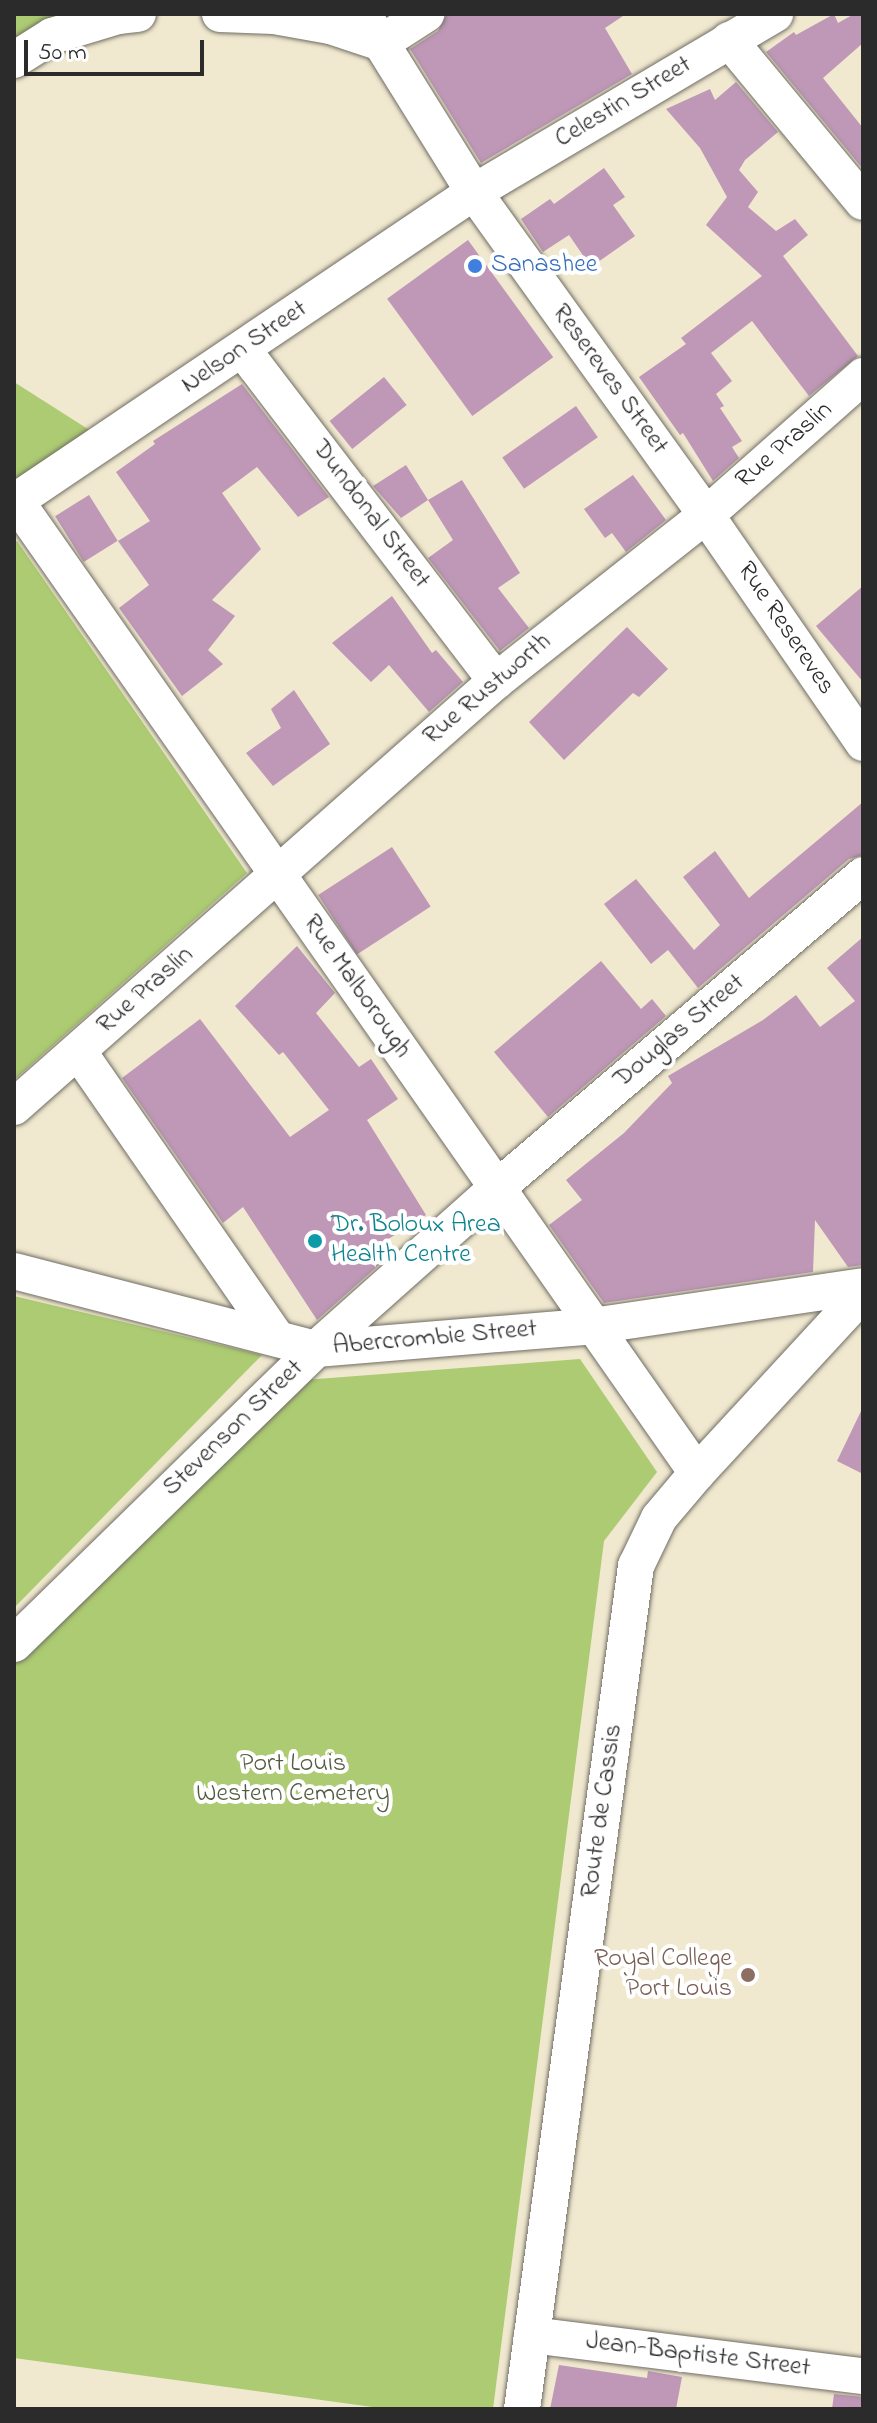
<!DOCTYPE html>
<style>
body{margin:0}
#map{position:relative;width:877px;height:2423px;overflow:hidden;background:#f0e8cf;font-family:"Indie Flower",sans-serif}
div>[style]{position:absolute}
.green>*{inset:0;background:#accb72}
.building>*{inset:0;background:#be98b6;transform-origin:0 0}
.roads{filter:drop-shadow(0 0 2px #706d64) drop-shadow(0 0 2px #706d64)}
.minor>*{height:36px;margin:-18px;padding:0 18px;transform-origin:18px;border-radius:18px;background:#fff}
.dots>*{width:22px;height:22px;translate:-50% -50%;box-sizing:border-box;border:4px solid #fff;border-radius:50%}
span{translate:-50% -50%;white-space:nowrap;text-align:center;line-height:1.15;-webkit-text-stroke:8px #fff;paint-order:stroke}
.street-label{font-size:26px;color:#2b2b2b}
.shop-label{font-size:26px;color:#366cbe}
.left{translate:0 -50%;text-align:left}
.culture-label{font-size:26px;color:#0d838f}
.park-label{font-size:26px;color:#525b40}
.education-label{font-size:26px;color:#785e54}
.right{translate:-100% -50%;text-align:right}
.frame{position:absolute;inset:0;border:16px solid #2b2b2b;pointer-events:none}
.scale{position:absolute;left:24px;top:40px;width:180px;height:36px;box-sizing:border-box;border:4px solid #2b2b2b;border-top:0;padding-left:10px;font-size:24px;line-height:28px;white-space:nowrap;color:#2b2b2b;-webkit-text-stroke:6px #fff;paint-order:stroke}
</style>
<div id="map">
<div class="green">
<div style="clip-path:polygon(14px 14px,80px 14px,14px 46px)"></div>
<div style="clip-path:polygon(14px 382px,91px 431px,14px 483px)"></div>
<div style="clip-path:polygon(17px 541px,247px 873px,14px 1080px,14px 543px)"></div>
<div style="clip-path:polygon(14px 1296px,262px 1355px,14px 1608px)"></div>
<div style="clip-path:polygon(580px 1359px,657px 1472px,604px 1541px,493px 2409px,387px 2409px,14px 2358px,14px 1657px,304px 1380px)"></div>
</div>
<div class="building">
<div style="clip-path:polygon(447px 14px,626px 14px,605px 28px,632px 74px,481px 163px,410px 49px,438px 31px)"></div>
<div style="clip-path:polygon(834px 14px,838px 23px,854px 14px,863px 14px,863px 43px,823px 78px,863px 128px,863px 169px,766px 52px,794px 32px,796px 35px)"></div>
<div style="clip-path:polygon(736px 82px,778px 132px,745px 160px,739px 170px,758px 192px,748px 207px,776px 231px,795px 219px,808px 235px,783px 256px,858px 356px,809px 396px,752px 321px,711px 353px,732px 381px,716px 394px,724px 406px,720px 408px,742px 441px,732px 447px,739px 458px,713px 481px,683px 433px,680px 435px,639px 377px,686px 344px,681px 338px,762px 276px,706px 225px,727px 197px,700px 148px,666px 109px,710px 89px,715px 100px)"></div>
<div style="clip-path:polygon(604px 168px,625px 197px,613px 205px,635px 236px,591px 267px,569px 235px,543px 252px,521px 219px,550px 199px,554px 204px)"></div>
<div style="left:468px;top:240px;width:145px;height:100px;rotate:54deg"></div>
<div style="left:384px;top:377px;width:36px;height:70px;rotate:51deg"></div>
<div style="clip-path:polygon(242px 384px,329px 497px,298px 517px,257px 467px,222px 493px,261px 549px,212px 600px,235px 616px,208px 650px,223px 664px,182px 696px,119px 608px,149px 585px,118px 541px,150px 521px,116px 472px,155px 444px,153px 441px)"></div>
<div style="left:576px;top:406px;width:38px;height:90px;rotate:55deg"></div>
<div style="clip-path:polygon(406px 465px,428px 500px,401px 518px,373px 486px)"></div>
<div style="clip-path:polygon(633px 475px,666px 520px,626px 552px,612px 533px,605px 538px,584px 509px)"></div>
<div style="clip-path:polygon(462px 480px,520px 573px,498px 588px,529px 628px,500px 651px,428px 558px,453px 540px,428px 500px)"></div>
<div style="left:89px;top:495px;width:54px;height:40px;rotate:58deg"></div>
<div style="clip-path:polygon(863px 586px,863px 682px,816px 626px)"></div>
<div style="clip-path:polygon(392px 596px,432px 653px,436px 650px,463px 682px,429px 712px,389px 665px,371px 682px,332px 643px)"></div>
<div style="clip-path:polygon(627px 627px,668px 669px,639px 697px,633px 693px,564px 760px,529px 722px)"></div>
<div style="clip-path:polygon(294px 690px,330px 744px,273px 786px,246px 753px,281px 728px,271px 709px)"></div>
<div style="clip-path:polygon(863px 802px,863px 855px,849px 859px,698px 988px,668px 950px,651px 964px,604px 904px,636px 879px,694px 950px,720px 925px,683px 877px,715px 851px,749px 898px)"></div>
<div style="left:392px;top:847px;width:71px;height:88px;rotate:57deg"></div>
<div style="clip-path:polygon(863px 937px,863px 1265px,848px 1267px,815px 1220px,813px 1272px,604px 1303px,549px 1225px,582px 1200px,566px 1180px,624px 1133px,672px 1083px,668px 1076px,763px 1020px,796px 995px,820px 1027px,855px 1001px,827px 968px)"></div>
<div style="clip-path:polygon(297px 946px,335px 993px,316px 1013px,359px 1067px,371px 1059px,398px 1099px,367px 1120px,426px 1215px,371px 1250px,380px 1264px,317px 1320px,243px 1207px,223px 1223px,122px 1078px,200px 1019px,290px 1137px,329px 1110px,283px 1052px,279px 1055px,235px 1006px)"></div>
<div style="clip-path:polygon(601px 961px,641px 1009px,652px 999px,666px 1016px,548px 1117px,494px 1052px)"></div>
<div style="clip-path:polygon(863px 1407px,863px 1474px,837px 1461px)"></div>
<div style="clip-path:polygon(559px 2365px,647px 2378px,648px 2371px,682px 2377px,676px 2409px,550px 2409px)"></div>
<div style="clip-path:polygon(834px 2394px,863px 2397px,863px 2409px,832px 2409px)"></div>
</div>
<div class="roads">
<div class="minor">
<div style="left:220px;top:14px;width:54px;rotate:2.1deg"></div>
<div style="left:274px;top:16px;width:57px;rotate:10.1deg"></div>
<div style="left:330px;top:26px;width:54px;rotate:18.4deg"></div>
<div style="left:363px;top:14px;width:210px;rotate:58.1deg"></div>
<div style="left:474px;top:192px;width:398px;rotate:54.3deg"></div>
<div style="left:706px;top:515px;width:277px;rotate:55.4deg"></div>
<div style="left:729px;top:40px;width:210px;rotate:50.4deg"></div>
<div style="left:381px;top:43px;width:54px;rotate:-32.8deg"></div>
<div style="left:14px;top:60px;width:45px;rotate:-32.3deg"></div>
<div style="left:52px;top:36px;width:69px;rotate:-16.9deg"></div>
<div style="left:118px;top:16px;width:20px;rotate:-6deg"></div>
<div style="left:243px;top:350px;width:417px;rotate:52.6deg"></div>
<div style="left:16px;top:501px;width:1187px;rotate:54.98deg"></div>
<div style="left:14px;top:502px;width:555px;rotate:-33.98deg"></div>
<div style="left:474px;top:192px;width:350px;rotate:-30.6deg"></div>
<div style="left:78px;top:1051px;width:348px;rotate:55.3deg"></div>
<div style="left:14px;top:1107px;width:643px;rotate:-41.47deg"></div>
<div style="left:496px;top:681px;width:268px;rotate:-38.3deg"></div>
<div style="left:706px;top:515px;width:210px;rotate:-41.5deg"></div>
<div style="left:14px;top:1271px;width:312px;rotate:14.5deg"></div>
<div style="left:316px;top:1349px;width:278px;rotate:-4.7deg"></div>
<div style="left:593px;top:1326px;width:273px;rotate:-8.4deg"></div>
<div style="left:14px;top:1644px;width:422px;rotate:-44.3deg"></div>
<div style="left:316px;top:1349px;width:242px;rotate:-41.7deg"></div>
<div style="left:497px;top:1188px;width:482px;rotate:-40.5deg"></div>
<div style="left:532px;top:2335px;width:334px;rotate:7.1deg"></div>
<div style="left:522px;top:2409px;width:851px;rotate:-82.3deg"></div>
<div style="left:636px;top:1566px;width:53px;rotate:-64.4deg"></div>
<div style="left:659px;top:1518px;width:59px;rotate:-49.8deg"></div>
<div style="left:697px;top:1473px;width:245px;rotate:-47.3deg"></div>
</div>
</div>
<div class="dots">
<div style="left:475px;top:266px;background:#3f7fe0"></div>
<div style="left:315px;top:1241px;background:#0f9aa8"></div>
<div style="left:748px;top:1975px;background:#8d6e63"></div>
</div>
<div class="street-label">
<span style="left:624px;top:103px;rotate:-31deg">Celestin Street</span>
<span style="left:245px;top:348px;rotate:-34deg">Nelson Street</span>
<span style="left:609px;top:380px;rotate:54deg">Resereves Street</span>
<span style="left:785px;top:446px;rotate:-41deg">Rue Praslin</span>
<span style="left:370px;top:515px;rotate:53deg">Dundonal Street</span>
<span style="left:785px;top:629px;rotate:56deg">Rue Resereves</span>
<span style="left:488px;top:690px;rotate:-40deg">Rue Rustworth</span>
<span style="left:356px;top:987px;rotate:55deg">Rue Malborough</span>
<span style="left:146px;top:991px;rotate:-41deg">Rue Praslin</span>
<span style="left:680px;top:1032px;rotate:-40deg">Douglas Street</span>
<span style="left:435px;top:1339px;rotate:-5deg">Abercrombie Street</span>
<span style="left:234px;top:1429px;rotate:-44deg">Stevenson Street</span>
<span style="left:603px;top:1811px;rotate:-82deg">Route de Cassis</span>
<span style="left:698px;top:2356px;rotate:7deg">Jean-Baptiste Street</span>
</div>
<div class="shop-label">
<span class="left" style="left:491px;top:266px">Sanashee</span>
</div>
<div class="culture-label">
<span class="left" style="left:331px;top:1241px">Dr. Boloux Area<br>Health Centre</span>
</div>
<div class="park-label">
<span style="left:293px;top:1780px">Port Louis<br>Western Cemetery</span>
</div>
<div class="education-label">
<span class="right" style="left:732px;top:1975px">Royal College<br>Port Louis</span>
</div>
<div class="frame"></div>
<div class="scale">50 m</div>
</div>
